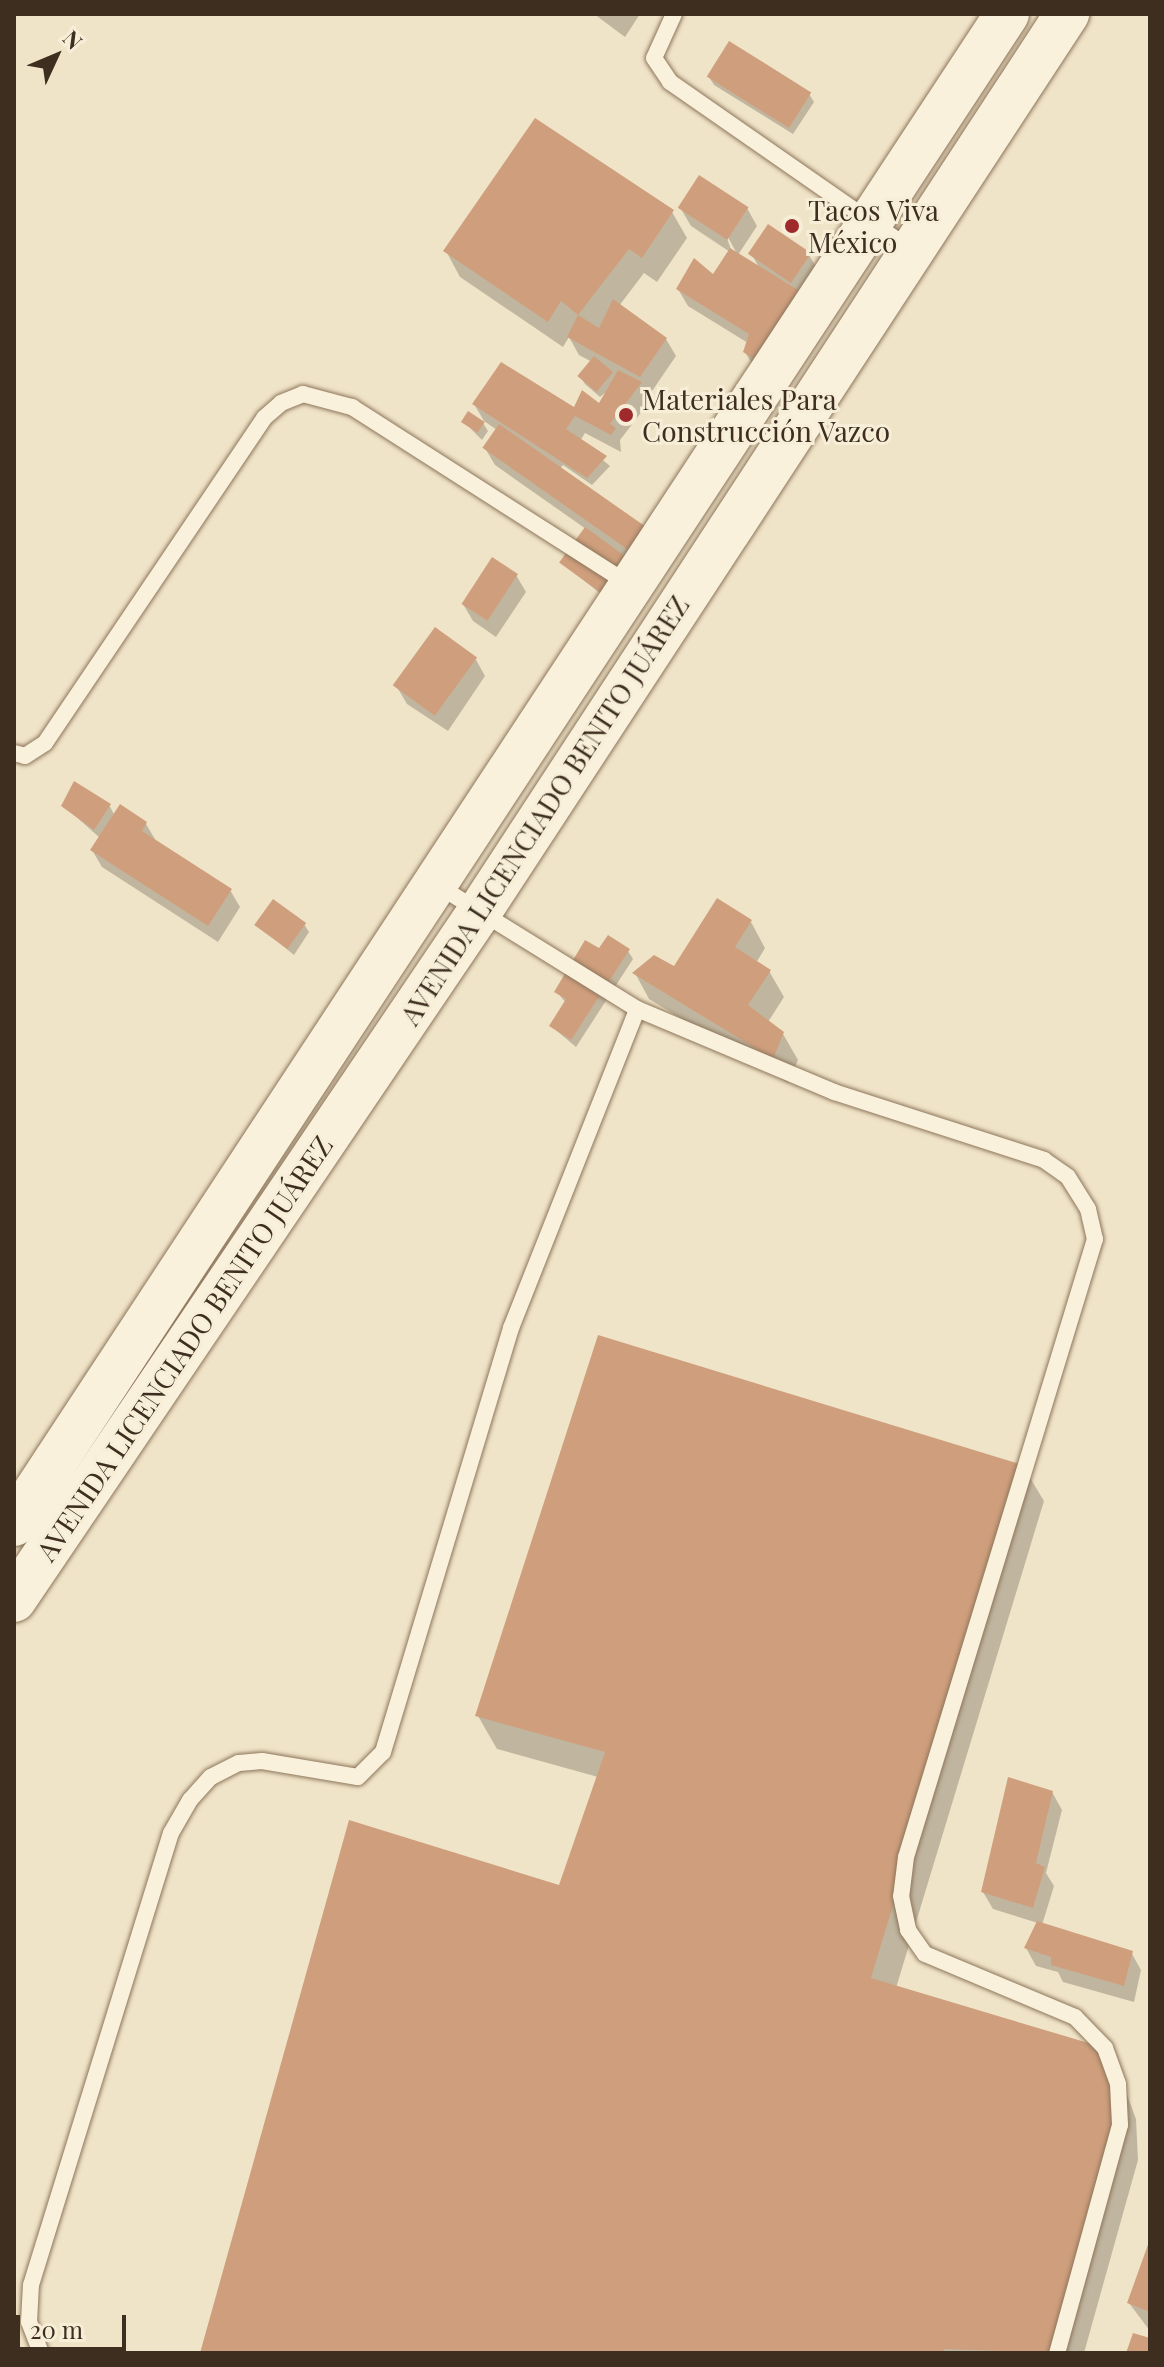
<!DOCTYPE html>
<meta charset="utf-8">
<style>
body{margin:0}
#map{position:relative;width:1164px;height:2367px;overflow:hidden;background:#f0e4c8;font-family:"Playfair Display",serif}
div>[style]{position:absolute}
.shadow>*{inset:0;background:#0003}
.building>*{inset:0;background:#cf9f7d;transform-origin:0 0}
.roads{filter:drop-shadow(0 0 2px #8d765c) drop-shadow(0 0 2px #8d765c)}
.service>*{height:16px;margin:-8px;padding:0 8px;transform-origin:8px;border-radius:8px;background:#faf1dc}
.secondary>*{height:44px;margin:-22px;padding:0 22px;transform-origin:22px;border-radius:22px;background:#faf1dc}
.dots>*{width:22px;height:22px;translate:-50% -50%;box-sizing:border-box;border:4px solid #f7eed8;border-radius:50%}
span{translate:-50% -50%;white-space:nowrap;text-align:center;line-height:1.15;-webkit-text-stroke:6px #f7eed8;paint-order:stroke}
.poi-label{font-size:28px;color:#3d2e20}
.left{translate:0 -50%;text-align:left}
.street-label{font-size:28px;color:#3d2e20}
.frame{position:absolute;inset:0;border:16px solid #3d2e20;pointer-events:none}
.north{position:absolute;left:16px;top:16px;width:80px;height:80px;-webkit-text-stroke:6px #f7eed8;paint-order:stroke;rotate:46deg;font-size:22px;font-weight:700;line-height:32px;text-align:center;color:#3d2e20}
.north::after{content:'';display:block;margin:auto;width:28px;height:36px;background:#3d2e20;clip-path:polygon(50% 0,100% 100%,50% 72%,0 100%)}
.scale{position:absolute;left:16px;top:2315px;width:110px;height:36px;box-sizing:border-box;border:4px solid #3d2e20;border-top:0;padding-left:10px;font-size:24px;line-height:28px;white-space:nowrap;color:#3d2e20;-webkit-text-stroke:6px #f7eed8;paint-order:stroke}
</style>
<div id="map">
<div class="shadow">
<div style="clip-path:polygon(594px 14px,640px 14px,625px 37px)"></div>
<div style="clip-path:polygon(709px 77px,809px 94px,814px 102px,793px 134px,714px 85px)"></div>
<div style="clip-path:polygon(evenodd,747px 208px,757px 226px,738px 255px,760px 269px,752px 255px,809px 255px,819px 272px,755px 369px,745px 352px,748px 343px,688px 306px,678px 289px,713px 276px,730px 252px,691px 226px,681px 209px,747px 208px,724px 230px,736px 252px,732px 252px,724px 230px)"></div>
<div style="clip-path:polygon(672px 212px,687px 238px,657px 282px,644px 273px,619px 306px,666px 339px,676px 356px,650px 394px,644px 390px,650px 401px,620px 440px,621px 452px,585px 433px,580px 441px,610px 466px,592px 485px,563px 465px,560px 469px,648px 530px,611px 602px,562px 563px,586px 529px,495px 465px,485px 448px,497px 430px,484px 421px,474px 404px,574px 410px,600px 406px,607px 391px,600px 397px,585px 384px,580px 376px,592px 362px,579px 355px,569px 337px,563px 347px,460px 277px,446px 251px)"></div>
<div style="clip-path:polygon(464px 422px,483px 423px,488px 431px,482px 440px)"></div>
<div style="clip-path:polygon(516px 575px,526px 592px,496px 637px,473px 621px,463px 604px)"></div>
<div style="clip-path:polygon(475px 658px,485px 676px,448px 731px,407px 704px,397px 687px)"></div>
<div style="clip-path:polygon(63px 805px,109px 805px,115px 816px,146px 824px,156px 841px,230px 890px,240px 907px,218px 942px,102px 867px,92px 850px,100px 838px)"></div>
<div style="clip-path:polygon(751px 922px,765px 948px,756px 963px,769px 971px,784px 997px,768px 1022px,783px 1034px,798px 1060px,788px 1083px,649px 999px,635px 973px,675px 969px)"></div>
<div style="clip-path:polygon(304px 924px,309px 932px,294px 955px,258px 926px)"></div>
<div style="clip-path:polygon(600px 951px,628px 951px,633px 959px,576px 1047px,551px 1026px,566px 1003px,557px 992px)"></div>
<div style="clip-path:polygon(1024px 1468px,1044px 1501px,896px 1988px,1123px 2084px,1136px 2119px,1138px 2160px,1084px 2353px,202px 2353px,560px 1888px,598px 1777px,497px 1749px,478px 1716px)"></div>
<div style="clip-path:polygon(1052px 1792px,1062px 1810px,1046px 1873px,1054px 1886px,1042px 1925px,1131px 1952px,1141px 1970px,1134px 2002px,1063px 1982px,1058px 1972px,1036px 1966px,1026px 1948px,1038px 1923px,993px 1909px,983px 1892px)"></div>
<div style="clip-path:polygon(1150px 2243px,1150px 2331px,1129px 2303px)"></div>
</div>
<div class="building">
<div style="left:729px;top:41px;width:97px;height:42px;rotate:32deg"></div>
<div style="clip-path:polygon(535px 118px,674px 210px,642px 258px,629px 249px,578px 315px,561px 301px,548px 322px,443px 251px)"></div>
<div style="left:699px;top:175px;width:59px;height:39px;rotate:33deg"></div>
<div style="left:768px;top:224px;width:52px;height:36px;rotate:34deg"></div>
<div style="clip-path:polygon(730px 248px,806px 295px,760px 363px,743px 352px,749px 334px,676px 289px,694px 258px,713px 274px)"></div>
<div style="clip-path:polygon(613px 299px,667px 338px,640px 377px,567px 337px,578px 315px,599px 328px)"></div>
<div style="left:594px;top:356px;width:25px;height:26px;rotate:40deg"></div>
<div style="clip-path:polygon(501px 362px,574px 407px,582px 390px,599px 403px,618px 370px,642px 382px,610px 424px,616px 428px,611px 435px,575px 416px,566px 429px,607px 456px,587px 478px,472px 404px)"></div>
<div style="left:468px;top:411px;width:20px;height:13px;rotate:33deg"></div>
<div style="left:499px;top:424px;width:184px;height:29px;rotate:35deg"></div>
<div style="left:585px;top:527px;width:56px;height:44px;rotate:36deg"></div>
<div style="left:492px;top:557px;width:31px;height:56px;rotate:33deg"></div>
<div style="left:435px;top:627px;width:52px;height:72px;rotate:36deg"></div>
<div style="clip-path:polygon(74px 781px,111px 804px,94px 830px,61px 806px)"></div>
<div style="clip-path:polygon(120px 804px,147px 822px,142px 831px,232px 889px,208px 926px,90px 850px)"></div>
<div style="clip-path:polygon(717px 898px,752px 920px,735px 947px,771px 970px,748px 1005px,784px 1032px,773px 1059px,632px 973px,654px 955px,674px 966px)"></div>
<div style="left:273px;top:899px;width:41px;height:32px;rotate:36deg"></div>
<div style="clip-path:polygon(608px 935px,630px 949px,571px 1040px,549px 1026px,566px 999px,554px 992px,585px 940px,599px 948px)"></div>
<div style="clip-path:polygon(598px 1335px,1026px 1466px,871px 1978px,1105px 2048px,1120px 2125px,1057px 2353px,944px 2349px,943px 2353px,200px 2353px,349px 1820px,559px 1885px,605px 1752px,475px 1716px)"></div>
<div style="clip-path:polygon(1008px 1777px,1053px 1791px,1036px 1863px,1045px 1867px,1033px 1908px,981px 1892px)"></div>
<div style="clip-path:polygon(1037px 1921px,1133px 1951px,1124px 1986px,1051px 1965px,1051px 1957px,1024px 1948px)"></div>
<div style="clip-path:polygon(1150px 2239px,1150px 2312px,1127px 2303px)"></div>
<div style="clip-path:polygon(1133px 2333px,1150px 2338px,1150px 2353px,1126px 2353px)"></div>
</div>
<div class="roads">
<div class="service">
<div style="left:674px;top:14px;width:48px;rotate:114.4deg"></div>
<div style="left:654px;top:58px;width:29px;rotate:56deg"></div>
<div style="left:670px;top:82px;width:292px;rotate:34.8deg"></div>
<div style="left:14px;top:753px;width:11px;rotate:15deg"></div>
<div style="left:25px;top:756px;width:24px;rotate:-33deg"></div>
<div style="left:45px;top:743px;width:392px;rotate:-56deg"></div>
<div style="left:264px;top:418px;width:23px;rotate:-41deg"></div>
<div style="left:281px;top:403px;width:24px;rotate:-22deg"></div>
<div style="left:303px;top:394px;width:51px;rotate:14.9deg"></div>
<div style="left:352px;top:407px;width:329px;rotate:32.6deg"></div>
<div style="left:437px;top:885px;width:235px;rotate:31.8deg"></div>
<div style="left:637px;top:1009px;width:214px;rotate:22.8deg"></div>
<div style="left:834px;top:1092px;width:221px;rotate:17.9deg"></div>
<div style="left:1044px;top:1160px;width:29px;rotate:35deg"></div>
<div style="left:1068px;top:1177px;width:38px;rotate:58deg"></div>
<div style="left:1088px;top:1209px;width:31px;rotate:77deg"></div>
<div style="left:1095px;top:1239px;width:646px;rotate:107deg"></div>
<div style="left:906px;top:1857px;width:39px;rotate:97deg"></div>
<div style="left:901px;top:1896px;width:35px;rotate:78deg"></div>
<div style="left:908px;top:1930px;width:29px;rotate:55deg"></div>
<div style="left:925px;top:1954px;width:163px;rotate:22.8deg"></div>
<div style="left:1075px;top:2017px;width:43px;rotate:45.9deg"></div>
<div style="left:1105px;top:2048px;width:38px;rotate:70deg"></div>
<div style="left:1118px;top:2084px;width:41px;rotate:87.2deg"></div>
<div style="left:1120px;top:2125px;width:237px;rotate:105.4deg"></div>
<div style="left:41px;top:2353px;width:33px;rotate:-111deg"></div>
<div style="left:29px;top:2322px;width:37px;rotate:-87deg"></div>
<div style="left:31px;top:2285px;width:473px;rotate:-72.8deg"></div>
<div style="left:171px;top:1833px;width:38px;rotate:-60deg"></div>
<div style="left:190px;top:1800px;width:31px;rotate:-48deg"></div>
<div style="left:211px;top:1777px;width:31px;rotate:-27deg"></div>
<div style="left:239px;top:1763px;width:23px;rotate:-5deg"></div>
<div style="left:262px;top:1761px;width:97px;rotate:9.5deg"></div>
<div style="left:358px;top:1777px;width:35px;rotate:-45deg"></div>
<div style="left:383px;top:1752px;width:443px;rotate:-73.2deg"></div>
<div style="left:511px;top:1328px;width:343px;rotate:-68.4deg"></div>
</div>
<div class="secondary">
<div style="left:14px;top:1524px;width:1807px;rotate:-56.67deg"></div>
<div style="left:14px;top:1600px;width:828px;rotate:-55.93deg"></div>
<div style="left:478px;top:914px;width:1076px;rotate:-56.8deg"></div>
</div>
</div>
<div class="dots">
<div style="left:792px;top:226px;background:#9e2a2b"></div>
<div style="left:626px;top:415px;background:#9e2a2b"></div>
</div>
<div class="poi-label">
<span class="left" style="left:808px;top:226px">Tacos Viva<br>México</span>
<span class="left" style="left:642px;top:415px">Materiales Para<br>Construcción Vazco</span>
</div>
<div class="street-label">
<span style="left:544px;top:810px;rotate:-57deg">AVENIDA LICENCIADO BENITO JUÁREZ</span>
<span style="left:184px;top:1348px;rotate:-56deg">AVENIDA LICENCIADO BENITO JUÁREZ</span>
</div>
<div class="frame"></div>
<div class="north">N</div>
<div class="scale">20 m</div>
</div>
